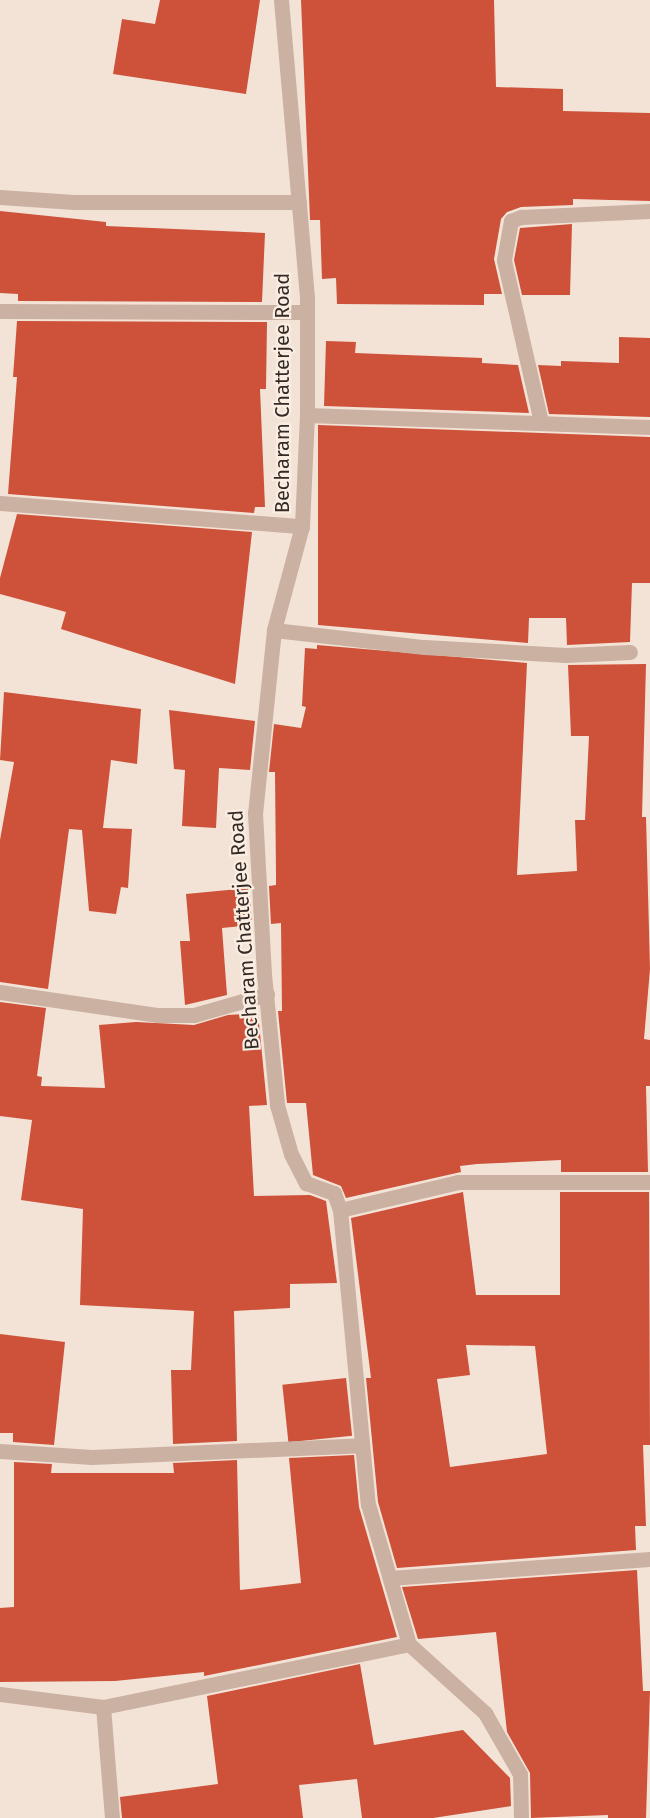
<!DOCTYPE html>
<style>
body{margin:0}
#map{position:relative;width:650px;height:1818px;overflow:hidden;background:#f3e3d7;font-family:"Fira Sans",sans-serif}
div>[style]{position:absolute}
.building>*{inset:0;background:#ce5139;transform-origin:0 0}
.street>*{height:15px;margin:-7.5px;padding:0 7.5px;transform-origin:7.5px;border-radius:7.5px;background:#cbb1a2}
span{translate:-50% -50%;white-space:nowrap;text-align:center;line-height:1.15;-webkit-text-stroke:4.5px #faeee3;paint-order:stroke}
.street-label{font-size:20px;color:#352925}
</style>
<div id="map">
<div class="building">
<div style="clip-path:polygon(160px 0,260px 0,246px 94px,113px 74px,122px 19px,155px 24px)"></div>
<div style="clip-path:polygon(301px 0,494px 0,496px 87px,563px 89px,563px 111px,650px 113px,650px 201px,573px 199px,573px 205px,521px 207px,507px 212px,501px 219px,494px 259px,502px 294px,484px 294px,484px 305px,337px 304px,336px 278px,322px 279px,320px 220px,310px 220px)"></div>
<div style="clip-path:polygon(0 211px,106px 222px,106px 226px,265px 233px,262px 302px,18px 301px,18px 294px,0 293px)"></div>
<div style="clip-path:polygon(572px 224px,570px 295px,522px 295px,514px 260px,520px 228px)"></div>
<div style="clip-path:polygon(17px 321px,267px 322px,266px 389px,260px 389px,265px 507px,255px 507px,254px 513px,8px 494px,17px 377px,13px 377px)"></div>
<div style="clip-path:polygon(619px 337px,650px 338px,650px 417px,549px 414px,538px 365px,561px 366px,561px 361px,619px 363px)"></div>
<div style="clip-path:polygon(326px 341px,356px 342px,355px 353px,482px 358px,482px 363px,518px 365px,529px 413px,324px 406px)"></div>
<div style="clip-path:polygon(318px 425px,650px 437px,650px 583px,632px 583px,630px 642px,567px 645px,566px 618px,529px 618px,528px 643px,318px 625px)"></div>
<div style="clip-path:polygon(17px 514px,252px 532px,235px 684px,61px 629px,66px 612px,0 594px,0 578px)"></div>
<div style="clip-path:polygon(317px 645px,527px 663px,517px 875px,577px 871px,575px 820px,585px 820px,589px 736px,571px 736px,568px 665px,646px 664px,642px 817px,646px 817px,650px 969px,644px 1039px,650px 1040px,650px 1086px,646px 1086px,648px 1172px,561px 1172px,561px 1160px,477px 1164px,460px 1166px,461px 1172px,346px 1198px,341px 1186px,313px 1175px,306px 1103px,287px 1103px,278px 1011px,282px 1011px,281px 923px,271px 924px,269px 886px,276px 885px,276px 876px,275px 772px,269px 772px,274px 724px,301px 728px,306px 707px,302px 706px,305px 648px,317px 649px)"></div>
<div style="clip-path:polygon(4px 692px,141px 709px,137px 764px,111px 760px,103px 828px,132px 829px,128px 888px,121px 887px,116px 914px,89px 911px,82px 830px,69px 829px,48px 989px,0 982px,0 840px,14px 762px,0 760px)"></div>
<div style="clip-path:polygon(169px 710px,255px 721px,250px 770px,219px 768px,216px 828px,182px 826px,185px 770px,174px 769px)"></div>
<div style="clip-path:polygon(249px 888px,252px 925px,222px 928px,227px 995px,185px 1005px,180px 941px,190px 941px,186px 894px)"></div>
<div style="clip-path:polygon(0 1002px,46px 1008px,37px 1076px,42px 1077px,41px 1086px,105px 1088px,99px 1025px,136px 1022px,194px 1025px,228px 1015px,258px 1013px,267px 1105px,249px 1106px,254px 1196px,310px 1195px,326px 1201px,337px 1283px,290px 1284px,290px 1308px,234px 1311px,237px 1441px,173px 1444px,171px 1370px,191px 1370px,194px 1311px,80px 1305px,83px 1209px,21px 1200px,32px 1120px,0 1116px)"></div>
<div style="clip-path:polygon(evenodd,463px 1192px,476px 1295px,560px 1295px,560px 1192px,649px 1192px,650px 1445px,643px 1445px,646px 1526px,635px 1526px,636px 1550px,397px 1568px,378px 1502px,366px 1378px,371px 1378px,351px 1218px,463px 1192px,466px 1345px,535px 1346px,547px 1454px,450px 1467px,437px 1379px,470px 1375px,466px 1345px)"></div>
<div style="clip-path:polygon(0 1334px,65px 1342px,54px 1445px,13px 1442px,13px 1433px,0 1433px)"></div>
<div style="left:346px;top:1378px;width:58px;height:64px;rotate:84deg"></div>
<div style="clip-path:polygon(354px 1455px,359px 1507px,397px 1637px,204px 1676px,204px 1672px,115px 1681px,0 1682px,0 1608px,14px 1607px,14px 1462px,52px 1464px,51px 1473px,174px 1473px,173px 1463px,237px 1460px,240px 1590px,301px 1583px,289px 1458px)"></div>
<div style="clip-path:polygon(637px 1570px,643px 1691px,650px 1691px,646px 1818px,608px 1818px,608px 1815px,531px 1818px,530px 1773px,507px 1732px,496px 1632px,418px 1639px,402px 1587px)"></div>
<div style="clip-path:polygon(360px 1664px,374px 1745px,463px 1730px,510px 1778px,511px 1806px,433px 1818px,362px 1818px,357px 1779px,299px 1785px,303px 1818px,122px 1818px,120px 1797px,218px 1784px,207px 1696px)"></div>
</div>
<div class="street">
<div style="left:281px;top:0;width:298px;rotate:85deg"></div>
<div style="left:307px;top:297px;width:118px;rotate:90deg"></div>
<div style="left:307px;top:415px;width:111px;rotate:92.6deg"></div>
<div style="left:302px;top:526px;width:108px;rotate:105.1deg"></div>
<div style="left:274px;top:630px;width:184px;rotate:95.9deg"></div>
<div style="left:255px;top:813px;width:161px;rotate:86.8deg"></div>
<div style="left:264px;top:974px;width:132px;rotate:84.3deg"></div>
<div style="left:277px;top:1105px;width:51px;rotate:74.1deg"></div>
<div style="left:291px;top:1154px;width:33px;rotate:63deg"></div>
<div style="left:306px;top:1183px;width:30px;rotate:20deg"></div>
<div style="left:334px;top:1193px;width:18px;rotate:71deg"></div>
<div style="left:340px;top:1210px;width:121px;rotate:-13.3deg"></div>
<div style="left:458px;top:1182px;width:192px"></div>
<div style="left:0;top:197px;width:74px;rotate:3.9deg"></div>
<div style="left:74px;top:202px;width:225px"></div>
<div style="left:0;top:311px;width:307px;rotate:0.2deg"></div>
<div style="left:307px;top:415px;width:343px;rotate:2deg"></div>
<div style="left:541px;top:422px;width:166px;rotate:-102.9deg"></div>
<div style="left:504px;top:260px;width:40px;rotate:-80deg"></div>
<div style="left:511px;top:221px;width:11px;rotate:-22deg"></div>
<div style="left:521px;top:217px;width:129px;rotate:-2.7deg"></div>
<div style="left:0;top:503px;width:303px;rotate:4.4deg"></div>
<div style="left:274px;top:630px;width:151px;rotate:6.5deg"></div>
<div style="left:424px;top:647px;width:142px;rotate:3.2deg"></div>
<div style="left:566px;top:655px;width:64px;rotate:-2.7deg"></div>
<div style="left:0;top:992px;width:160px;rotate:8.3deg"></div>
<div style="left:158px;top:1015px;width:36px"></div>
<div style="left:194px;top:1015px;width:76px;rotate:-16deg"></div>
<div style="left:340px;top:1210px;width:295px;rotate:84.6deg"></div>
<div style="left:368px;top:1504px;width:146px;rotate:73.7deg"></div>
<div style="left:409px;top:1644px;width:103px;rotate:42.2deg"></div>
<div style="left:485px;top:1713px;width:70px;rotate:60.2deg"></div>
<div style="left:520px;top:1774px;width:44px;rotate:88.7deg"></div>
<div style="left:0;top:1451px;width:92px;rotate:3.7deg"></div>
<div style="left:92px;top:1457px;width:270px;rotate:-2.5deg"></div>
<div style="left:390px;top:1578px;width:261px;rotate:-4.2deg"></div>
<div style="left:0;top:1694px;width:104px;rotate:7.2deg"></div>
<div style="left:112px;top:1818px;width:111px;rotate:-94.6deg"></div>
<div style="left:103px;top:1707px;width:312px;rotate:-11.6deg"></div>
</div>
<div class="street-label">
<span style="left:282px;top:393px;rotate:-90deg">Becharam Chatterjee Road</span>
<span style="left:244px;top:930px;rotate:-94deg">Becharam Chatterjee Road</span>
</div>
</div>
